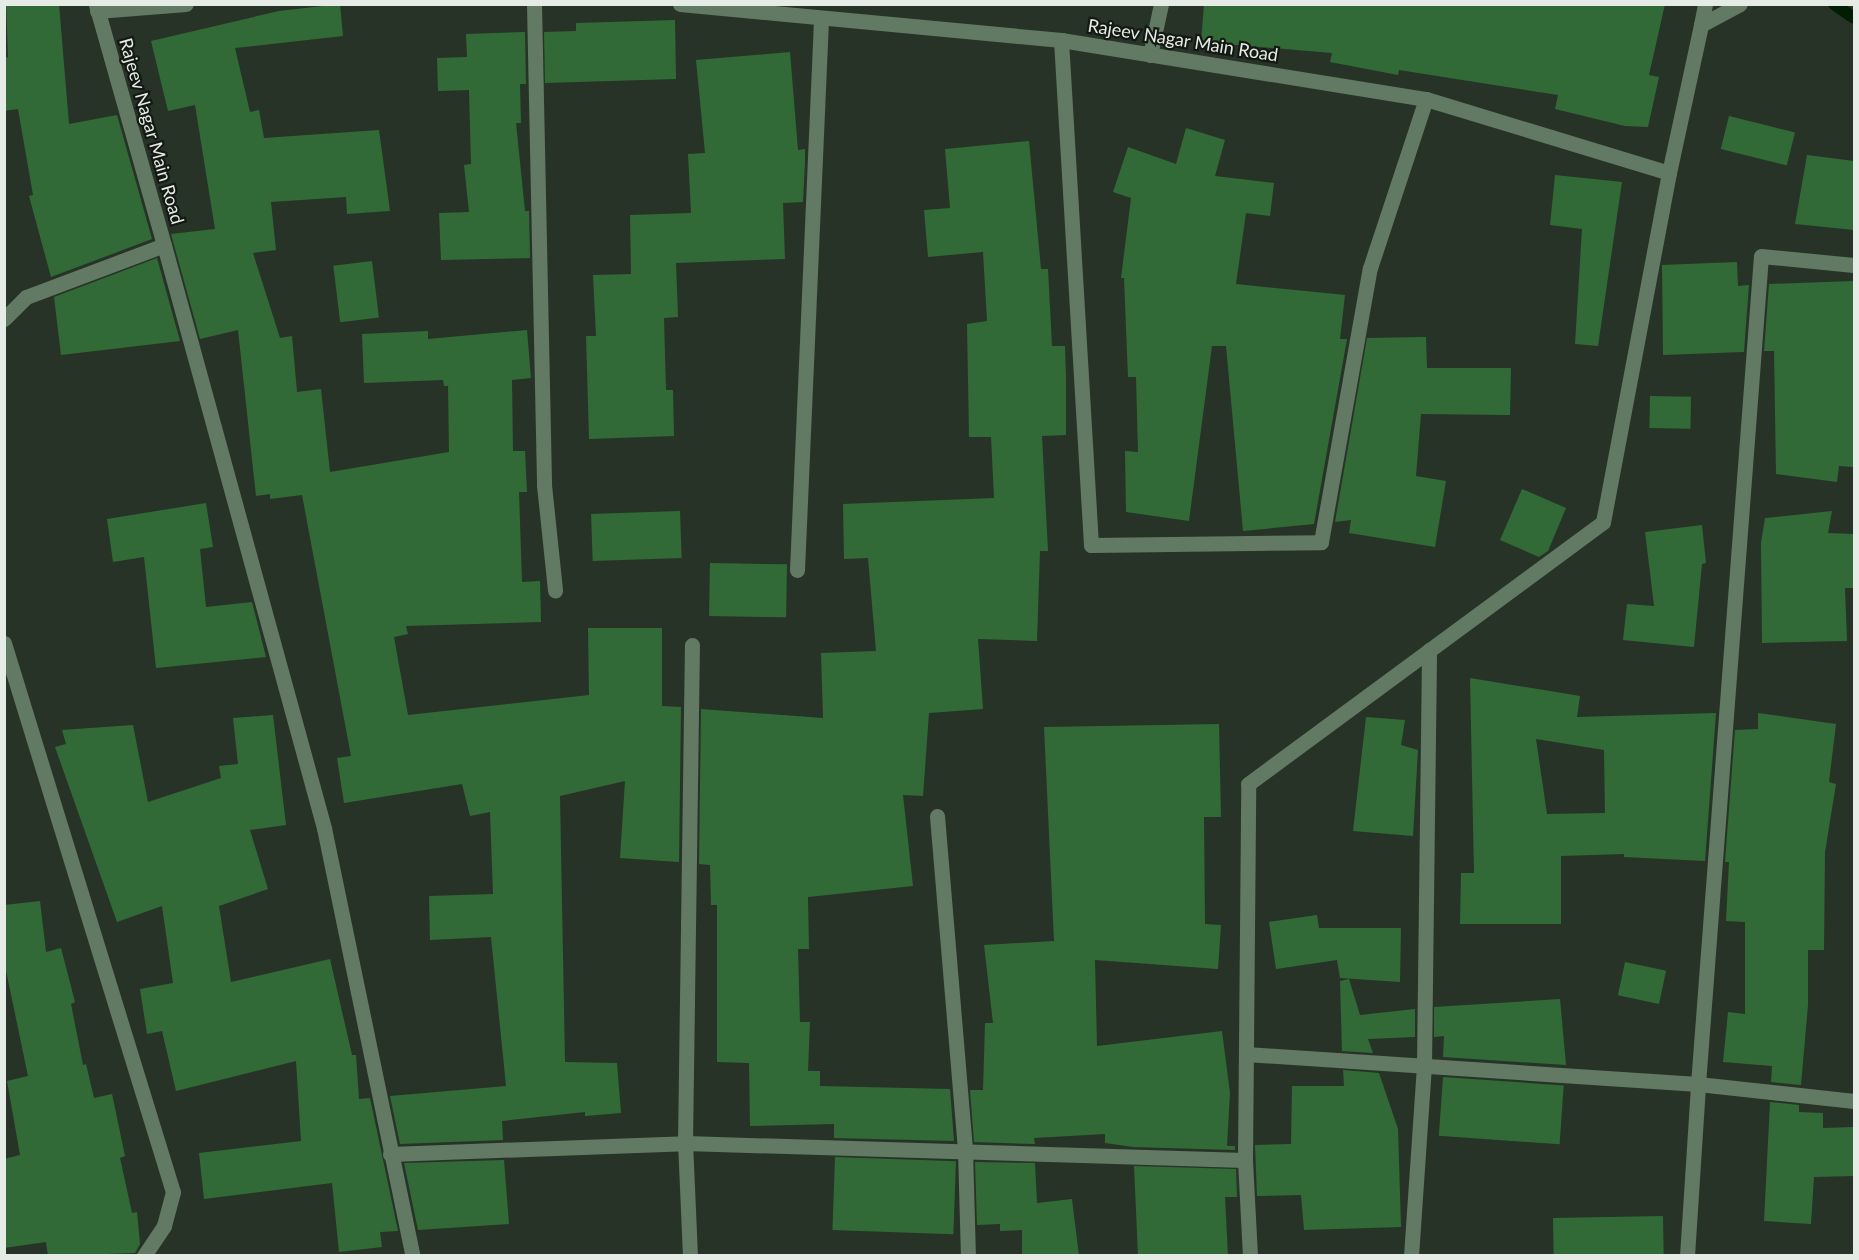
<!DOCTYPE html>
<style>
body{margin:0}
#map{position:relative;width:1859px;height:1260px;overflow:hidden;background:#283328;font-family:Lato,sans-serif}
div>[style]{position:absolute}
.stream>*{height:12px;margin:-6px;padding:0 6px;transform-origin:6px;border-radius:6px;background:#011e05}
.building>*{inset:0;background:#316a37;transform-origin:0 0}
.minor>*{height:15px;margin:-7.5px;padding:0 7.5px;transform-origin:7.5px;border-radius:7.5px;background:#627a63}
span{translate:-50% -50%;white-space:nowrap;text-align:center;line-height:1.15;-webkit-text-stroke:4.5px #141914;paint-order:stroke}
.street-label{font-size:18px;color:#e5ece5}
.frame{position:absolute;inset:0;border:6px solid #e5ece5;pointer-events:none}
</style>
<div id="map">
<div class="stream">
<div style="left:1834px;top:4px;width:24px;rotate:35deg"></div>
</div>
<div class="building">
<div style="clip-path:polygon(6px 4px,59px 4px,69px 124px,117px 115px,152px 239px,51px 277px,29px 196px,33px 195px,18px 109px,4px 111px,4px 58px,8px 57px)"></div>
<div style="clip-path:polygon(340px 4px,343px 36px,235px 48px,250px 112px,259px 110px,264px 138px,379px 130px,390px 211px,347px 214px,346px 197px,271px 202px,276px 250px,253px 253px,280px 338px,292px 336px,297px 392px,321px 389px,330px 472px,449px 452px,448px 386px,444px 386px,443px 380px,364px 383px,362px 334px,428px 331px,428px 339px,527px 330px,531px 378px,512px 380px,513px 451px,525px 451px,527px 492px,519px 492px,522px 582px,540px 581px,541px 622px,406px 626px,408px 634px,394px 637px,408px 715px,589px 695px,588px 628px,662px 628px,662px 706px,681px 707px,679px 862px,620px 858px,625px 781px,560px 796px,565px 1062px,617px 1063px,621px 1113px,585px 1116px,585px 1112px,502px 1121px,503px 1140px,400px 1144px,390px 1096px,506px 1086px,491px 937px,430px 940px,429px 896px,493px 894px,490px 812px,470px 816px,462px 784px,344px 803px,337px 758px,351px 756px,302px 495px,270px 499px,270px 494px,256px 496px,238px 330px,200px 339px,171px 234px,215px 229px,195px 105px,168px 111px,151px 41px,279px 11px)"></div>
<div style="clip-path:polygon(1204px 4px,1665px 4px,1649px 75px,1659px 77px,1648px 127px,1625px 126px,1555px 109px,1558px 95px,1399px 70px,1398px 75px,1330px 62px,1332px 53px,1201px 42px)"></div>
<div style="clip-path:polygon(675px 20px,676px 79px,545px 83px,544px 32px,576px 31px,576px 23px)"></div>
<div style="clip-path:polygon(525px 32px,526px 84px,520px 84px,521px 123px,516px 123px,525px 211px,529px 211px,530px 258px,441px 260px,439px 213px,469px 212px,464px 165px,471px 164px,469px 90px,438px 91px,437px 58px,467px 57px,466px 34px)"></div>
<div style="clip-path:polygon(790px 52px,798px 150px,805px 149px,805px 162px,803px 202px,783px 203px,785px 259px,676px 263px,678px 317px,664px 318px,666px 390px,673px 390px,674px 436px,589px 439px,586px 336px,596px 336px,593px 275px,631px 274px,630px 215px,691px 213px,688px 154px,705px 153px,696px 60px)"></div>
<div style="left:1729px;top:116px;width:68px;height:34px;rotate:14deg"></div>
<div style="clip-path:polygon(1186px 128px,1225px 140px,1215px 176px,1274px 183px,1270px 216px,1246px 213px,1236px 284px,1345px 295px,1340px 339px,1347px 339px,1314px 524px,1243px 531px,1226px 346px,1212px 346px,1189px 521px,1126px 512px,1125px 451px,1138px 452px,1136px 377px,1128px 377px,1124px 278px,1121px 278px,1131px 198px,1113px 192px,1128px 147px,1176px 164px)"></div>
<div style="clip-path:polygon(1029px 141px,1041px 269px,1048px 269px,1052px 346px,1065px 346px,1066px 377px,1066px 435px,1042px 436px,1048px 551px,1040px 551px,1037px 641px,978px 639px,983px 709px,929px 713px,923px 796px,903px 795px,913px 886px,808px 897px,809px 949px,798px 949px,800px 1022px,810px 1022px,808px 1071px,820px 1071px,820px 1086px,950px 1089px,954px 1141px,834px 1138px,834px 1124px,750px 1126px,749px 1063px,717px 1062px,717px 905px,711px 905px,710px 865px,699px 864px,701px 709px,823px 718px,821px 653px,876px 651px,868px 558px,844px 559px,843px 504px,994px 498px,991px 437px,969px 437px,967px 324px,987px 321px,983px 252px,928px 257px,924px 210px,950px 208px,945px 149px)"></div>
<div style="clip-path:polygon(1807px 155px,1854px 161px,1854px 230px,1795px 224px)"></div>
<div style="clip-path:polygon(1555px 175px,1622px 182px,1598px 346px,1575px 344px,1582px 229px,1550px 225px)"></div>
<div style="clip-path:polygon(157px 258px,180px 341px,61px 355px,54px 297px)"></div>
<div style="left:372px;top:261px;width:57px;height:39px;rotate:83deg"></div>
<div style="clip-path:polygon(1737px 262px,1738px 286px,1749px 285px,1744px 352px,1663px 355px,1662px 265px)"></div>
<div style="clip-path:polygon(1854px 281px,1854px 467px,1839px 466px,1837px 482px,1776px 474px,1774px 351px,1764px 351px,1769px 284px)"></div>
<div style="clip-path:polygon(1426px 337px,1427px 368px,1511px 368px,1510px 415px,1421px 414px,1416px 476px,1446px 481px,1435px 547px,1349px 533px,1351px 520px,1335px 522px,1367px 338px)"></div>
<div style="left:1650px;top:396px;width:41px;height:32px;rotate:1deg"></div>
<div style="clip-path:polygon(1522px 489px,1566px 508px,1548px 551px,1539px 557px,1500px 540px)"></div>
<div style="clip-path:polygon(206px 503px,213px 547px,200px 549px,206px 607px,252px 602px,266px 657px,156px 668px,144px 557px,113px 562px,107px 519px)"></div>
<div style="left:680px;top:511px;width:47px;height:89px;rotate:88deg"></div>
<div style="clip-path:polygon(1832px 511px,1828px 533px,1854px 534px,1854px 588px,1845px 588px,1847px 641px,1762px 643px,1761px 543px,1765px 518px)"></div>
<div style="clip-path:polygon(1702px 525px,1706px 563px,1702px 564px,1694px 647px,1623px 640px,1627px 604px,1654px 606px,1645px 532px)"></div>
<div style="left:710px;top:563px;width:77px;height:53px;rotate:1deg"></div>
<div style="clip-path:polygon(evenodd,1470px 678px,1580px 696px,1577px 717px,1716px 713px,1705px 861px,1624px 857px,1624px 854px,1561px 856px,1561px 924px,1460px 924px,1461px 873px,1474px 873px,1470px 678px,1536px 739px,1604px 750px,1605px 813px,1547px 814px,1536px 739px)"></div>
<div style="clip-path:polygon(1758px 713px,1836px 724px,1829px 782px,1836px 784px,1825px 852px,1824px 950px,1808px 950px,1808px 1005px,1801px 1085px,1771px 1082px,1772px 1066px,1723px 1062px,1728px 1012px,1745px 1014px,1745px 922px,1726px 921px,1729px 862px,1725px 862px,1735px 730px,1758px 729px)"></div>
<div style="clip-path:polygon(273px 715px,286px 825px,250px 830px,268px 889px,219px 906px,231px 982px,330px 959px,352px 1055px,356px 1055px,359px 1099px,370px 1098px,398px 1231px,380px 1232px,382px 1247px,339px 1252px,332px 1183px,204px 1199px,199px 1153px,301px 1141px,296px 1061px,176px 1091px,162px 1031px,147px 1034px,140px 989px,173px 983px,162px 906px,117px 922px,55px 747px,66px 744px,62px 730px,133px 725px,148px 802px,221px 778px,219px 766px,238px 764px,233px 718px)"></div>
<div style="clip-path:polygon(1366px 717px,1405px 720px,1401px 745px,1418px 750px,1413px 836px,1353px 831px)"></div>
<div style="clip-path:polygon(1219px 724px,1221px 817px,1204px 817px,1205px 924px,1221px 925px,1218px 969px,1095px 960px,1097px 1046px,1222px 1031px,1230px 1093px,1227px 1146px,1235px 1146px,1235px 1150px,1133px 1147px,1105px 1143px,1105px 1134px,1034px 1138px,1035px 1144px,974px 1142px,970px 1090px,983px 1090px,985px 1023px,993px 1023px,984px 945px,1054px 941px,1044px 727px)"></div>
<div style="clip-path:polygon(40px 901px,46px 952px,61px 948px,75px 1002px,71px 1004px,83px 1065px,86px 1064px,94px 1098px,112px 1094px,125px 1156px,120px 1158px,132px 1213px,137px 1212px,140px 1244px,135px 1253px,48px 1256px,46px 1242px,4px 1248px,4px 1159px,20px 1155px,7px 1081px,28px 1076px,4px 961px,4px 905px)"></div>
<div style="clip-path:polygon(1317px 915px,1319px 928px,1401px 928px,1400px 982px,1340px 978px,1337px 960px,1276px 969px,1269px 922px)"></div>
<div style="left:1625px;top:962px;width:42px;height:34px;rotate:12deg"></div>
<div style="clip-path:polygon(1349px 979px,1360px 1015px,1415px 1009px,1415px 1037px,1368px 1039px,1373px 1053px,1342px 1051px,1340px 981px)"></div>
<div style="clip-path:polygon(1560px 999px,1566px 1065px,1443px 1057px,1444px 1036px,1434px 1037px,1434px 1007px)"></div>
<div style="clip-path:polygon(1343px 1070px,1379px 1073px,1398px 1129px,1401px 1227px,1304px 1230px,1301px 1195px,1257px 1196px,1255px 1145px,1291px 1144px,1292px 1086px,1344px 1086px)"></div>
<div style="left:1443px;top:1077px;width:121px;height:59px;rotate:4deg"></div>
<div style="clip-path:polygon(1770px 1102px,1799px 1105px,1799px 1112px,1823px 1113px,1823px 1128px,1854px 1127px,1854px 1176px,1814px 1177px,1811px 1224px,1764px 1221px)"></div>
<div style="left:835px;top:1157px;width:121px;height:73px;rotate:2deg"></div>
<div style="clip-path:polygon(504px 1160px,509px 1224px,418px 1230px,404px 1163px)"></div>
<div style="clip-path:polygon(975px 1162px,1035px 1163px,1037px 1203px,1072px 1199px,1079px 1256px,1022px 1256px,1022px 1230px,1000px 1231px,1000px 1224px,977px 1225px)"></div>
<div style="clip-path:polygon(1134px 1166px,1236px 1169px,1237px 1197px,1225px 1197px,1228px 1256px,1138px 1256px)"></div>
<div style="left:1663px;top:1216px;width:40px;height:110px;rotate:89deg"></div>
</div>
<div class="minor">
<div style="left:534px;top:4px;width:481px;rotate:88.8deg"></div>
<div style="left:544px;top:485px;width:106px;rotate:84deg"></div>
<div style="left:680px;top:4px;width:383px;rotate:5.4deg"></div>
<div style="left:1061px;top:40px;width:370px;rotate:9.2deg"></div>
<div style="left:1426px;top:99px;width:254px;rotate:16.9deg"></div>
<div style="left:97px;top:11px;width:89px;rotate:-4.5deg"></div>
<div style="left:1701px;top:25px;width:21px;rotate:-79deg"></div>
<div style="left:1061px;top:40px;width:506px;rotate:86.6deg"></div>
<div style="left:1091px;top:545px;width:230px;rotate:-0.7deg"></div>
<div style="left:1321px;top:542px;width:278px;rotate:-79.9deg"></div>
<div style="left:1370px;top:268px;width:178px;rotate:-71.7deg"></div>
<div style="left:1150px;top:55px;width:52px;rotate:-77.8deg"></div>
<div style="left:164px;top:245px;width:605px;rotate:74.65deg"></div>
<div style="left:324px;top:828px;width:437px;rotate:78.3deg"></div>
<div style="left:4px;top:319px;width:31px;rotate:-45deg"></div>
<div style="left:26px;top:297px;width:147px;rotate:-20.6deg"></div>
<div style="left:164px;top:245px;width:250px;rotate:-105.8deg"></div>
<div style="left:797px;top:570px;width:551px;rotate:-87.5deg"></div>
<div style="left:4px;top:643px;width:574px;rotate:72.89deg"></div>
<div style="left:173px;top:1192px;width:35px;rotate:105deg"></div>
<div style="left:164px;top:1226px;width:36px;rotate:124deg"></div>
<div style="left:937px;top:816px;width:335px;rotate:85.2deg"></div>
<div style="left:965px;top:1150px;width:106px;rotate:88.4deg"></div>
<div style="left:1246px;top:1054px;width:453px;rotate:3.8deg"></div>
<div style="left:1698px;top:1084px;width:830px;rotate:-85.65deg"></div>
<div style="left:1761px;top:256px;width:93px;rotate:5.5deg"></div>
<div style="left:390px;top:1154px;width:295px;rotate:-2.1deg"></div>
<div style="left:685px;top:1143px;width:560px;rotate:1.74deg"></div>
<div style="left:690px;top:1256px;width:113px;rotate:-92.5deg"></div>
<div style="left:685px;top:1143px;width:498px;rotate:-89.2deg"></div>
<div style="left:1250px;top:1256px;width:96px;rotate:-93deg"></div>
<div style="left:1245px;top:1160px;width:376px;rotate:-89.5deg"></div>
<div style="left:1248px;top:784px;width:441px;rotate:-36.4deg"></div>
<div style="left:1603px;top:522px;width:355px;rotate:-79.3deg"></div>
<div style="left:1669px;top:173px;width:151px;rotate:-77.8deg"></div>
<div style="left:1701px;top:25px;width:44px;rotate:-28.3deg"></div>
<div style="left:1411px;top:1256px;width:192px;rotate:-86.1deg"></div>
<div style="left:1424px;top:1064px;width:414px;rotate:-89.3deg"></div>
<div style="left:1687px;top:1256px;width:172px;rotate:-86.3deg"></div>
<div style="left:1698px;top:1084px;width:157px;rotate:6.2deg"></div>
</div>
<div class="street-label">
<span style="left:1183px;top:40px;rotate:9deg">Rajeev Nagar Main Road</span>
<span style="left:152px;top:131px;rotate:74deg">Rajeev Nagar Main Road</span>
</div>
<div class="frame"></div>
</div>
